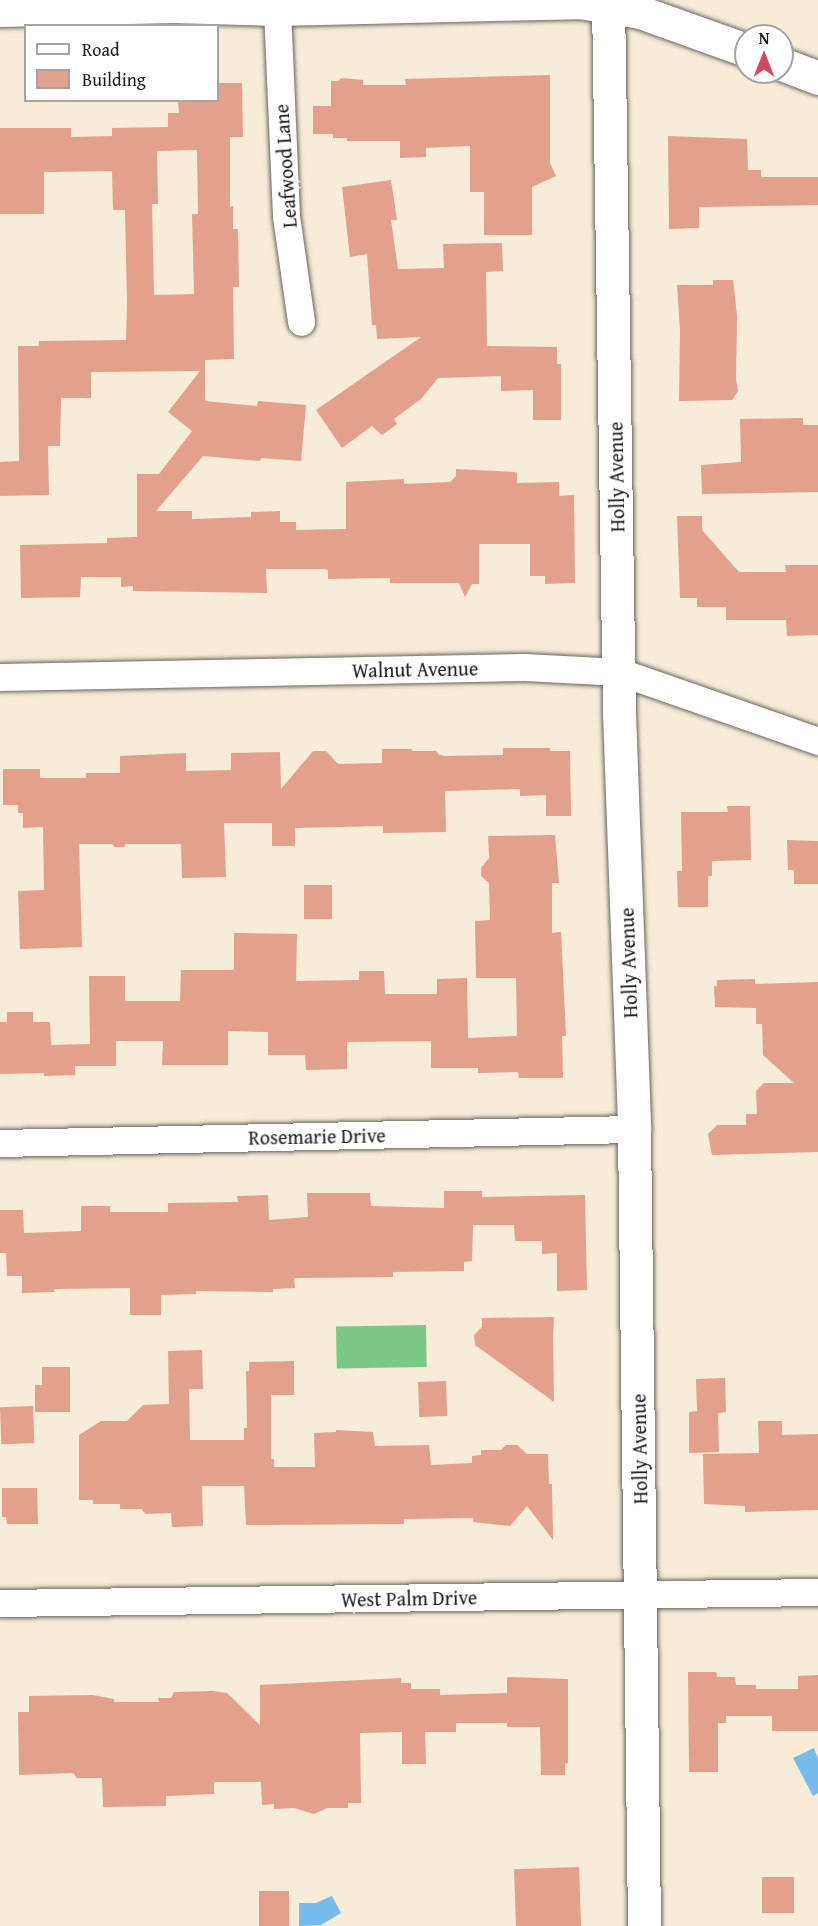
<!DOCTYPE html>
<style>
body{margin:0}
#map{position:relative;width:818px;height:1926px;overflow:hidden;background:#f6ecd8;font-family:"Gentium Book Plus",serif}
div>[style]{position:absolute}
.green>*{inset:0;background:#7cc887;transform-origin:0 0}
.water>*{inset:0;background:#75bbec}
.building>*{inset:0;background:#e2a08d;transform-origin:0 0}
.roads{filter:drop-shadow(0 0 2px #68655e) drop-shadow(0 0 2px #68655e)}
.minor>*{height:27px;margin:-13.5px;padding:0 13.5px;transform-origin:13.5px;border-radius:13.5px;background:#fff}
.tertiary>*{height:33px;margin:-16.5px;padding:0 16.5px;transform-origin:16.5px;border-radius:16.5px;background:#fff}
span{translate:-50% -50%;white-space:nowrap;text-align:center;line-height:1.15;-webkit-text-stroke:6px #fff;paint-order:stroke}
.street-label{font-size:20px;color:#1c1c1c}
.legend{position:absolute;left:24px;top:24px;width:195px;height:78px;box-sizing:border-box;background:#fff;border:2px solid #a4a4a4;margin:0;padding:8px 10px;list-style:none;font-size:18px;color:#1c1c1c}
.legend li{display:flex;align-items:center;gap:12px;height:30px}
.legend b{width:30px;border:2px solid #a4a4a4}
.north{position:absolute;left:734px;top:24px;width:60px;height:60px;box-sizing:border-box;background:#fff;border:2px solid #a4a4a4;border-radius:50%;rotate:0deg;font-size:16px;font-weight:700;line-height:24px;text-align:center;color:#1c1c1c}
.north::after{content:'';display:block;margin:auto;width:21px;height:27px;background:#d1495b;clip-path:polygon(50% 0,100% 100%,50% 72%,0 100%)}
</style>
<div id="map">
<div class="green">
<div style="left:426px;top:1325px;width:42px;height:90px;rotate:89deg"></div>
</div>
<div class="water">
<div style="clip-path:polygon(814px 1748px,818px 1759px,818px 1793px,813px 1796px,793px 1758px)"></div>
<div style="clip-path:polygon(332px 1896px,341px 1913px,321px 1925px,299px 1926px,299px 1903px,316px 1903px)"></div>
</div>
<div class="building">
<div style="clip-path:polygon(550px 75px,550px 163px,556px 176px,532px 187px,532px 235px,484px 235px,484px 192px,470px 192px,470px 146px,426px 148px,426px 157px,400px 158px,400px 141px,347px 141px,347px 138px,333px 138px,333px 134px,313px 134px,313px 106px,331px 106px,331px 81px,338px 81px,341px 78px,363px 80px,363px 85px,406px 85px,405px 79px)"></div>
<div style="clip-path:polygon(evenodd,218px 83px,242px 83px,243px 137px,230px 137px,230px 207px,233px 206px,233px 229px,238px 229px,239px 287px,233px 287px,234px 359px,205px 360px,205px 401px,257px 406px,258px 401px,306px 405px,301px 461px,261px 458px,260px 461px,203px 456px,156px 511px,192px 511px,192px 519px,251px 517px,251px 512px,280px 511px,280px 522px,296px 522px,296px 530px,346px 529px,346px 482px,404px 479px,404px 484px,450px 482px,456px 476px,456px 469px,514px 472px,517px 473px,517px 483px,559px 482px,559px 496px,574px 495px,575px 583px,545px 584px,545px 576px,530px 576px,530px 544px,479px 544px,479px 584px,472px 584px,465px 597px,459px 583px,390px 583px,390px 578px,328px 579px,328px 570px,325px 569px,266px 569px,267px 593px,133px 591px,133px 586px,121px 587px,121px 577px,81px 577px,80px 597px,21px 598px,20px 545px,107px 543px,107px 538px,137px 537px,137px 474px,159px 474px,192px 431px,168px 412px,200px 371px,91px 372px,91px 398px,61px 398px,60px 446px,48px 446px,49px 495px,0 496px,0 462px,19px 461px,18px 346px,39px 346px,39px 341px,126px 340px,127px 302px,125px 210px,113px 210px,112px 171px,44px 172px,44px 214px,0 214px,0 128px,71px 128px,71px 137px,112px 136px,112px 128px,168px 127px,168px 113px,179px 113px,178px 100px,218px 100px,218px 83px,197px 150px,198px 214px,192px 214px,194px 294px,154px 295px,152px 204px,158px 204px,157px 151px,197px 150px)"></div>
<div style="clip-path:polygon(668px 136px,747px 139px,748px 170px,761px 170px,761px 177px,818px 177px,818px 205px,699px 207px,699px 228px,669px 229px)"></div>
<div style="clip-path:polygon(391px 180px,397px 220px,391px 220px,398px 269px,444px 268px,443px 244px,502px 243px,503px 271px,486px 272px,487px 346px,557px 347px,557px 364px,561px 364px,561px 420px,533px 420px,533px 390px,501px 391px,501px 376px,438px 378px,421px 399px,394px 419px,397px 424px,382px 435px,372px 426px,342px 448px,316px 410px,421px 337px,377px 339px,376px 325px,372px 325px,367px 254px,350px 257px,342px 187px)"></div>
<div style="clip-path:polygon(713px 280px,733px 280px,737px 315px,736px 380px,738px 391px,732px 400px,679px 401px,680px 330px,677px 285px,713px 285px)"></div>
<div style="clip-path:polygon(803px 418px,803px 425px,818px 425px,818px 492px,702px 494px,701px 465px,741px 462px,740px 419px)"></div>
<div style="clip-path:polygon(677px 516px,702px 516px,702px 530px,739px 572px,786px 572px,785px 565px,818px 565px,818px 635px,787px 636px,786px 620px,726px 620px,726px 607px,697px 607px,697px 598px,680px 598px)"></div>
<div style="clip-path:polygon(503px 748px,550px 748px,550px 751px,570px 751px,571px 816px,546px 816px,546px 795px,520px 796px,520px 789px,445px 791px,446px 832px,383px 833px,383px 826px,295px 828px,295px 846px,272px 846px,272px 823px,224px 823px,226px 877px,182px 878px,181px 844px,126px 844px,124px 847px,115px 847px,112px 844px,79px 844px,82px 947px,20px 949px,18px 891px,44px 890px,43px 827px,23px 828px,23px 813px,18px 813px,18px 805px,3px 805px,3px 769px,40px 769px,40px 778px,86px 778px,86px 773px,120px 773px,120px 756px,186px 753px,186px 771px,231px 770px,231px 753px,280px 752px,281px 789px,313px 751px,326px 751px,338px 764px,382px 763px,382px 749px,412px 749px,412px 751px,436px 751px,439px 755px,445px 756px,503px 755px)"></div>
<div style="clip-path:polygon(727px 806px,750px 806px,751px 860px,712px 861px,712px 876px,708px 876px,708px 907px,678px 907px,677px 871px,682px 871px,681px 812px,728px 812px)"></div>
<div style="clip-path:polygon(555px 835px,559px 883px,552px 883px,552px 933px,561px 932px,566px 1036px,562px 1036px,563px 1078px,519px 1078px,518px 1072px,478px 1073px,478px 1068px,431px 1068px,431px 1041px,347px 1042px,347px 1069px,306px 1070px,305px 1055px,268px 1055px,268px 1032px,228px 1031px,228px 1065px,162px 1065px,163px 1041px,116px 1041px,116px 1066px,75px 1066px,75px 1075px,44px 1076px,44px 1073px,0 1074px,0 1022px,7px 1022px,7px 1012px,33px 1012px,33px 1022px,50px 1022px,51px 1045px,90px 1044px,89px 976px,125px 976px,125px 1001px,180px 1001px,181px 970px,234px 970px,234px 933px,297px 934px,296px 981px,359px 980px,359px 971px,384px 971px,385px 994px,437px 994px,437px 979px,467px 978px,468px 1038px,517px 1036px,516px 978px,476px 978px,475px 921px,490px 920px,489px 883px,481px 876px,481px 868px,489px 858px,488px 836px)"></div>
<div style="clip-path:polygon(787px 840px,818px 841px,818px 884px,794px 884px,794px 870px,788px 870px)"></div>
<div style="left:304px;top:885px;width:28px;height:34px"></div>
<div style="clip-path:polygon(755px 979px,755px 984px,818px 982px,818px 1152px,712px 1155px,708px 1134px,717px 1125px,746px 1125px,746px 1114px,757px 1114px,756px 1091px,764px 1083px,794px 1083px,763px 1055px,762px 1024px,756px 1024px,756px 1008px,715px 1007px,714px 986px,717px 986px,717px 980px)"></div>
<div style="clip-path:polygon(444px 1191px,482px 1191px,482px 1197px,585px 1195px,587px 1290px,557px 1291px,557px 1253px,542px 1254px,542px 1241px,515px 1241px,514px 1225px,473px 1225px,472px 1261px,464px 1262px,464px 1271px,393px 1272px,393px 1277px,294px 1278px,295px 1288px,273px 1289px,273px 1292px,196px 1291px,196px 1294px,161px 1295px,161px 1315px,130px 1315px,130px 1288px,54px 1289px,54px 1292px,22px 1293px,22px 1276px,7px 1276px,6px 1253px,0 1253px,0 1210px,23px 1210px,24px 1233px,81px 1231px,81px 1206px,110px 1206px,110px 1212px,168px 1212px,168px 1203px,238px 1202px,237px 1196px,268px 1195px,269px 1220px,308px 1217px,307px 1193px,370px 1193px,371px 1206px,444px 1208px)"></div>
<div style="clip-path:polygon(554px 1317px,553px 1338px,554px 1402px,475px 1345px,474px 1335px,482px 1327px,482px 1318px)"></div>
<div style="clip-path:polygon(202px 1350px,203px 1389px,189px 1389px,190px 1440px,244px 1440px,244px 1428px,247px 1428px,246px 1371px,249px 1371px,249px 1362px,294px 1361px,294px 1395px,271px 1395px,271px 1459px,274px 1459px,274px 1467px,315px 1467px,314px 1433px,336px 1432px,336px 1430px,373px 1432px,375px 1446px,429px 1445px,431px 1465px,472px 1463px,472px 1456px,481px 1455px,481px 1450px,501px 1450px,506px 1445px,517px 1445px,527px 1454px,548px 1454px,549px 1484px,552px 1484px,553px 1540px,527px 1506px,510px 1526px,473px 1522px,473px 1518px,404px 1519px,404px 1524px,246px 1525px,244px 1486px,202px 1486px,203px 1526px,172px 1527px,171px 1513px,146px 1514px,141px 1509px,120px 1509px,120px 1504px,93px 1504px,93px 1500px,79px 1500px,79px 1435px,101px 1421px,127px 1421px,143px 1405px,169px 1404px,168px 1351px)"></div>
<div style="clip-path:polygon(42px 1367px,70px 1367px,70px 1412px,35px 1412px,35px 1385px,42px 1385px)"></div>
<div style="clip-path:polygon(725px 1378px,726px 1412px,718px 1413px,719px 1452px,689px 1453px,689px 1412px,697px 1411px,696px 1379px)"></div>
<div style="left:446px;top:1381px;width:35px;height:28px;rotate:88deg"></div>
<div style="left:33px;top:1406px;width:37px;height:33px;rotate:88deg"></div>
<div style="clip-path:polygon(758px 1421px,782px 1421px,782px 1435px,818px 1434px,818px 1510px,745px 1512px,745px 1506px,704px 1504px,703px 1454px,759px 1453px)"></div>
<div style="clip-path:polygon(2px 1488px,37px 1488px,38px 1524px,7px 1524px,6px 1517px,2px 1517px)"></div>
<div style="clip-path:polygon(688px 1672px,716px 1672px,717px 1677px,735px 1677px,736px 1685px,756px 1685px,756px 1689px,798px 1689px,798px 1676px,818px 1675px,818px 1731px,772px 1731px,772px 1716px,726px 1716px,726px 1723px,718px 1723px,718px 1772px,689px 1772px)"></div>
<div style="clip-path:polygon(507px 1677px,568px 1679px,568px 1763px,565px 1763px,565px 1775px,541px 1775px,540px 1727px,507px 1727px,507px 1723px,456px 1723px,456px 1732px,425px 1732px,426px 1764px,402px 1764px,402px 1732px,360px 1733px,361px 1803px,348px 1803px,348px 1808px,327px 1808px,314px 1814px,294px 1808px,274px 1809px,274px 1804px,262px 1805px,261px 1782px,214px 1782px,214px 1794px,166px 1796px,166px 1806px,103px 1807px,102px 1778px,77px 1778px,73px 1773px,19px 1775px,18px 1712px,29px 1712px,29px 1696px,93px 1695px,114px 1699px,114px 1702px,159px 1702px,158px 1698px,171px 1698px,174px 1692px,213px 1691px,227px 1693px,260px 1725px,260px 1685px,401px 1678px,401px 1683px,411px 1683px,411px 1689px,440px 1689px,440px 1695px,507px 1693px)"></div>
<div style="left:579px;top:1867px;width:59px;height:65px;rotate:88deg"></div>
<div style="left:762px;top:1877px;width:32px;height:36px"></div>
<div style="left:259px;top:1891px;width:30px;height:35px"></div>
</div>
<div class="roads">
<div class="minor">
<div style="left:277px;top:9px;width:207px;rotate:87.5deg"></div>
<div style="left:286px;top:216px;width:107px;rotate:81.9deg"></div>
<div style="left:0;top:677px;width:524px;rotate:-1.09deg"></div>
<div style="left:524px;top:667px;width:96px;rotate:3deg"></div>
<div style="left:620px;top:672px;width:210px;rotate:19.2deg"></div>
<div style="left:0;top:1143px;width:634px;rotate:-1.27deg"></div>
<div style="left:0;top:1603px;width:818px;rotate:-0.77deg"></div>
</div>
<div class="tertiary">
<div style="left:608px;top:0;width:713px;rotate:89.12deg"></div>
<div style="left:619px;top:713px;width:416px;rotate:87.9deg"></div>
<div style="left:634px;top:1129px;width:797px;rotate:89.28deg"></div>
<div style="left:0;top:10px;width:173px;rotate:-1.3deg"></div>
<div style="left:173px;top:6px;width:104px;rotate:1.7deg"></div>
<div style="left:277px;top:9px;width:302px;rotate:-1.3deg"></div>
<div style="left:579px;top:2px;width:62px;rotate:9.3deg"></div>
<div style="left:640px;top:12px;width:113px;rotate:19.7deg"></div>
<div style="left:782px;top:64px;width:39px;rotate:21deg"></div>
</div>
</div>
<div class="street-label">
<span style="left:285px;top:166px;rotate:-94deg">Leafwood Lane</span>
<span style="left:616px;top:477px;rotate:-91deg">Holly Avenue</span>
<span style="left:415px;top:669px;rotate:-1deg">Walnut Avenue</span>
<span style="left:628px;top:963px;rotate:-92deg">Holly Avenue</span>
<span style="left:317px;top:1136px;rotate:-1deg">Rosemarie Drive</span>
<span style="left:639px;top:1449px;rotate:-91deg">Holly Avenue</span>
<span style="left:409px;top:1598px;rotate:-1deg">West Palm Drive</span>
</div>
<ul class="legend">
<li><b style="height:8px;background:#fff"></b>Road</li>
<li><b style="height:16px;background:#e2a08d"></b>Building</li>
</ul>
<div class="north">N</div>
</div>
